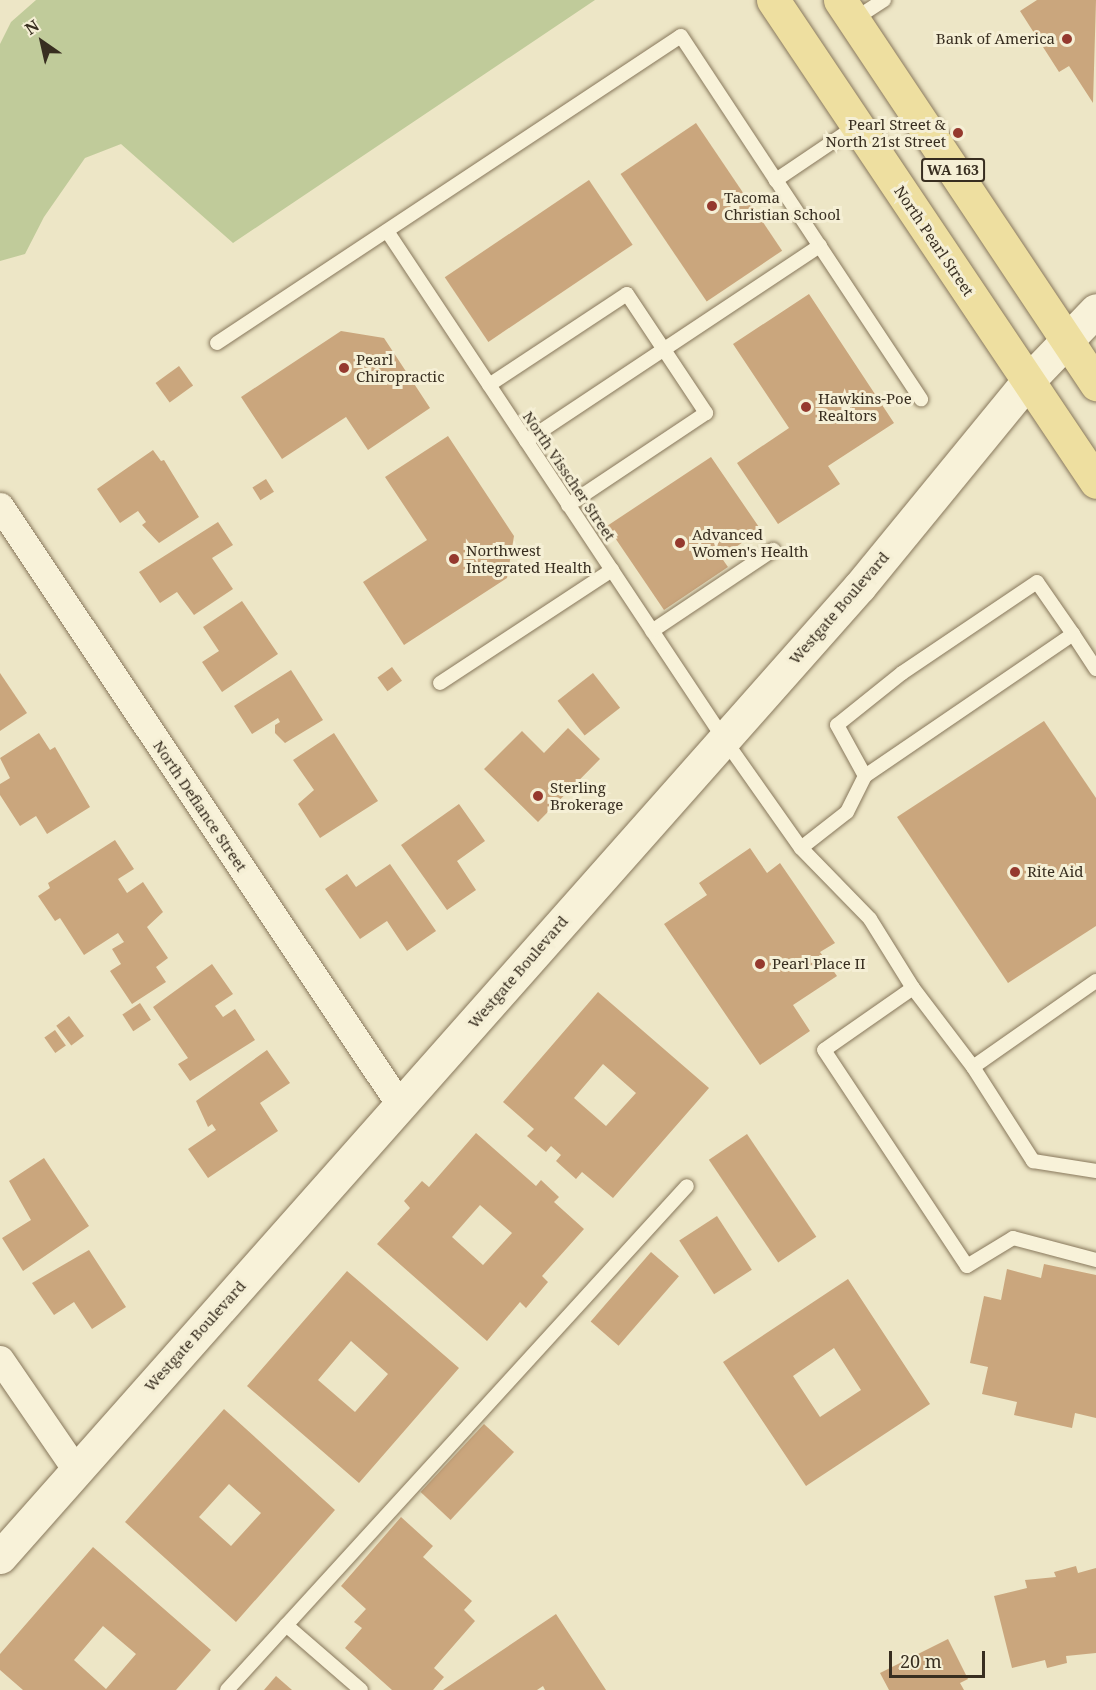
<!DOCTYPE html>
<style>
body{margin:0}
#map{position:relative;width:1096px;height:1690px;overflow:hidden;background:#ede6c6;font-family:"Noto Serif",serif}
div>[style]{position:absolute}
.green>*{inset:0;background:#c0cb9a}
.building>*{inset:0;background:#caa67d;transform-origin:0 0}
.roads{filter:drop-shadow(0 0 2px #88785c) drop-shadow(0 0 2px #88785c)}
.lane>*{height:14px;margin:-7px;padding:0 7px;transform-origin:7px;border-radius:7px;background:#f8f2d9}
.street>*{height:27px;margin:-13.5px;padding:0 13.5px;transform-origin:13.5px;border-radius:13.5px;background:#f8f2d9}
.secondary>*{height:33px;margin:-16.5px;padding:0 16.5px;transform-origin:16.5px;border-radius:16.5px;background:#f8f2d9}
.primary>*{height:33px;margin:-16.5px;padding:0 16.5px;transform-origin:16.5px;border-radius:16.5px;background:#eedfa0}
.dots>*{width:16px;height:16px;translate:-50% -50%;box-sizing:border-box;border:3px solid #f5efd5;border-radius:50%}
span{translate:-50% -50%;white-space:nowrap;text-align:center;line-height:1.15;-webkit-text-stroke:6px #f5efd5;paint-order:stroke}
.shield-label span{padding:2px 4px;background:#f5efd5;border:2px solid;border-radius:4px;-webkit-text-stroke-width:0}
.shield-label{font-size:14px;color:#382e20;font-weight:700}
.poi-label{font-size:15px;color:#382e20}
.right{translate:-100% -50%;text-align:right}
.left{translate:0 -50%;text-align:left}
.street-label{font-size:15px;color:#382e20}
.north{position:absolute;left:12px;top:12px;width:60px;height:60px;-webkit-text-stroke:4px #f5efd5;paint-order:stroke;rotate:326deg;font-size:16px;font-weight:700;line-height:24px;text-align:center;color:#382e20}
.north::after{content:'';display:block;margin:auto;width:21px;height:27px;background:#382e20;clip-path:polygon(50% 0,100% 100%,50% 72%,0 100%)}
.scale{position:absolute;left:889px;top:1651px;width:96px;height:27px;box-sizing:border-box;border:3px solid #382e20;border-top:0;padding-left:8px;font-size:18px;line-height:21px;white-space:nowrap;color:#382e20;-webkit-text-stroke:4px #f5efd5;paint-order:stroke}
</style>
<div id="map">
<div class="green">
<div style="clip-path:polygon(36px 0,595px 0,233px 243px,121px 144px,85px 158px,44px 217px,25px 254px,0 261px,0 44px,11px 22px)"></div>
</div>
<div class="building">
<div style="clip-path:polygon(1037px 0,1096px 0,1093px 103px,1069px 66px,1059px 72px,1020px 11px)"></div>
<div style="left:696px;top:123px;width:154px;height:91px;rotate:56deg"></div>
<div style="left:589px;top:180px;width:78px;height:174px;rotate:56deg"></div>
<div style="clip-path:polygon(809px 294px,894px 423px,828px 466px,840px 484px,778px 524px,737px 463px,789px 428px,733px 344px)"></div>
<div style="clip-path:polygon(341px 331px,384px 338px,430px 408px,368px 450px,346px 417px,282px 459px,241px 397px)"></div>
<div style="left:179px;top:366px;width:24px;height:29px;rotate:54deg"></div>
<div style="clip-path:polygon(448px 436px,514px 536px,507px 578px,404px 645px,363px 582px,427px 540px,385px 477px)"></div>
<div style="clip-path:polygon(153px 450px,161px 461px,164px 460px,199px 517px,159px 543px,142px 525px,146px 522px,138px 511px,120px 523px,97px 489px)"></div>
<div style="clip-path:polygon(711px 457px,761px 530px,721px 557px,728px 567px,664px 610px,607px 526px)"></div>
<div style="left:266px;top:479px;width:15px;height:16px;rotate:58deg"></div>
<div style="clip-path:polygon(218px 522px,233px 545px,212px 558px,233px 589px,194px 615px,177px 592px,160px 603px,139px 572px)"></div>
<div style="clip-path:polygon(242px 601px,278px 654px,222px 692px,202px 662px,219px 651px,203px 627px)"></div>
<div style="left:392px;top:667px;width:17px;height:18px;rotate:54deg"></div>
<div style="clip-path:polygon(291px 670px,323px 720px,285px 743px,275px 733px,275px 725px,280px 722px,278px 718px,252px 734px,234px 706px)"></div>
<div style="clip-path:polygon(0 673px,27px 713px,0 731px)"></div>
<div style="left:593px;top:673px;width:44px;height:45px;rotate:52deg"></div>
<div style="clip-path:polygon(1044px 721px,1096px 798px,1096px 926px,1008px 983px,897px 817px)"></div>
<div style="clip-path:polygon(568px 728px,600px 759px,538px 822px,484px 769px,522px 731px,544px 753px)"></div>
<div style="clip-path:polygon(39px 733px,50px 750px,55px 747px,90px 807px,47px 834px,36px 816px,20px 826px,0 795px,0 784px,10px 778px,0 758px)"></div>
<div style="clip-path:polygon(334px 733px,378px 801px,320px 838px,298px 804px,314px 790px,293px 760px)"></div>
<div style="clip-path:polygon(459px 804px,485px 841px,457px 861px,476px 890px,447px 910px,401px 845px)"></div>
<div style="clip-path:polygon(115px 840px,134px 869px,118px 879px,127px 893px,143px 882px,163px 912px,147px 927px,168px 958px,156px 967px,166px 982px,132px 1004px,110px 971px,121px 964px,112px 949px,124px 942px,118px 933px,84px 955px,60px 918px,55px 921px,38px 896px,50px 888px,48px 883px)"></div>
<div style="clip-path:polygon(750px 848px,767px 873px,780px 863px,835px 943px,820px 952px,837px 976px,793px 1005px,810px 1031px,760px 1065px,664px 924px,707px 895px,699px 883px)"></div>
<div style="clip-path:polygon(390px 864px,436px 931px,407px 951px,387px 921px,360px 939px,325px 889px,347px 874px,356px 887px)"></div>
<div style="clip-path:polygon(212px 964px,233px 994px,215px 1006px,223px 1017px,235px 1009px,255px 1040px,190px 1081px,178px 1064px,188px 1058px,153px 1007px)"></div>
<div style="clip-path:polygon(evenodd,598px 992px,709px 1088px,613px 1198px,582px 1172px,576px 1179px,556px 1161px,561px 1155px,551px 1146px,546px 1152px,527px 1136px,534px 1129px,503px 1102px,598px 992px,603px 1064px,636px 1093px,606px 1126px,574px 1098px,603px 1064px)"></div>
<div style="left:140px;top:1003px;width:20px;height:21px;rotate:57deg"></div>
<div style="left:69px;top:1016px;width:25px;height:16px;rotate:53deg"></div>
<div style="left:55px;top:1030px;width:19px;height:13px;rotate:55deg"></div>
<div style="clip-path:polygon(267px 1050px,290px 1083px,260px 1103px,278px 1131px,208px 1178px,188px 1149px,216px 1130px,212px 1124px,208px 1127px,196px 1101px)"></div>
<div style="clip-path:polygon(evenodd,476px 1133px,536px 1186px,541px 1180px,559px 1197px,554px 1202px,584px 1229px,542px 1276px,548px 1282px,526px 1308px,520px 1302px,487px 1341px,377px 1244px,410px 1208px,404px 1201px,422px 1181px,429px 1187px,476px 1133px,480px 1205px,512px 1233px,483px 1265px,452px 1237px,480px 1205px)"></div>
<div style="left:747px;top:1134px;width:124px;height:46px;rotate:56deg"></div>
<div style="clip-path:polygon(44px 1158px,89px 1226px,23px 1271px,2px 1238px,31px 1220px,9px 1181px)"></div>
<div style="left:717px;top:1216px;width:64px;height:45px;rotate:57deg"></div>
<div style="clip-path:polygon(89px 1250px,126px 1307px,92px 1329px,74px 1302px,54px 1315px,32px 1283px)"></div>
<div style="left:651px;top:1252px;width:37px;height:92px;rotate:41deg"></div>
<div style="clip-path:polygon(1044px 1264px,1096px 1275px,1096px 1418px,1075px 1413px,1072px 1428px,1014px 1415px,1017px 1402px,982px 1394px,988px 1367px,970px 1363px,984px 1296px,1001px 1300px,1007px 1269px,1041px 1278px)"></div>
<div style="clip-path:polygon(evenodd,347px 1271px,459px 1368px,359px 1483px,247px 1386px,347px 1271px,351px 1341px,388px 1374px,355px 1412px,318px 1380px,351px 1341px)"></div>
<div style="clip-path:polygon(evenodd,848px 1279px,930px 1404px,806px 1486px,723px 1362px,848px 1279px,834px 1348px,861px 1390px,820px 1417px,793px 1376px,834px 1348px)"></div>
<div style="clip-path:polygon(evenodd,224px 1409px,335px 1510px,236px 1622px,125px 1522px,224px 1409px,229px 1484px,261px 1513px,231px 1546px,199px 1517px,229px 1484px)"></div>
<div style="left:484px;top:1424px;width:41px;height:93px;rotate:43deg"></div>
<div style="clip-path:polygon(401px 1517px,433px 1546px,423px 1557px,472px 1601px,464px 1610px,475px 1621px,434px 1668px,444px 1677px,433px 1690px,392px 1690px,345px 1648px,362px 1628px,354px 1622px,366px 1609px,341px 1586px)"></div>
<div style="clip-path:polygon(evenodd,93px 1547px,211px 1650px,176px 1690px,23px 1690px,0 1670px,0 1654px,93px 1547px,103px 1626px,136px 1654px,106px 1689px,74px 1660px,103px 1626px)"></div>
<div style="clip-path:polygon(1076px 1566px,1078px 1573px,1096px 1568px,1096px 1653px,1066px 1656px,1067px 1663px,1047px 1668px,1045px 1660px,1012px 1668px,994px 1596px,1027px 1588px,1025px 1580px,1056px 1577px,1054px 1572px)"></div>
<div style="clip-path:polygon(556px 1614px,606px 1690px,545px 1690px,543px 1686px,537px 1690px,443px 1690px)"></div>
<div style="clip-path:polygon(948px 1639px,968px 1679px,960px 1683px,964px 1690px,889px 1690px,880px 1673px)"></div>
<div style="clip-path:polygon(276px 1676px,292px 1690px,264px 1690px)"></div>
</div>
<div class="roads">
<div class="lane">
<div style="left:853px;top:20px;width:37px;rotate:-33deg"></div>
<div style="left:856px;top:126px;width:97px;rotate:146deg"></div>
<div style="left:776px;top:180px;width:263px;rotate:56.5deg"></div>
<div style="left:387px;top:231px;width:610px;rotate:56.44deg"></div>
<div style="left:724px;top:739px;width:133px;rotate:54.8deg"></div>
<div style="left:801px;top:848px;width:58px;rotate:-38deg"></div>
<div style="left:847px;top:812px;width:40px;rotate:-63.4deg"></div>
<div style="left:865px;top:776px;width:252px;rotate:-34.3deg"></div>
<div style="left:1073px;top:634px;width:63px;rotate:-124.7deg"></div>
<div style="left:1037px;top:582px;width:163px;rotate:146deg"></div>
<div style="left:902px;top:673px;width:83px;rotate:141.3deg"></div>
<div style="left:837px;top:725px;width:58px;rotate:61.2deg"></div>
<div style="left:217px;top:343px;width:556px;rotate:-33.49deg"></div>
<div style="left:681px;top:36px;width:173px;rotate:56.6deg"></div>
<div style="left:489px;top:385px;width:165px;rotate:-33.4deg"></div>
<div style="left:627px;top:294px;width:143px;rotate:56.4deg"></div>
<div style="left:706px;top:413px;width:166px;rotate:146.3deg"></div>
<div style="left:526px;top:441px;width:353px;rotate:-33.6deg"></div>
<div style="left:652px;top:631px;width:146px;rotate:-33.8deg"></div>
<div style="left:1073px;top:634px;width:42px;rotate:56.7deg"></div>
<div style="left:440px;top:683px;width:206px;rotate:-33.3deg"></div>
<div style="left:801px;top:848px;width:99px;rotate:45.8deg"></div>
<div style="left:870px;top:919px;width:81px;rotate:58.1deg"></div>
<div style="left:913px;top:988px;width:108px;rotate:145.1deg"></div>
<div style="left:824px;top:1050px;width:259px;rotate:56.5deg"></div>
<div style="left:967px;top:1266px;width:54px;rotate:-31.3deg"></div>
<div style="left:1013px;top:1238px;width:86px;rotate:14.8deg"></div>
<div style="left:913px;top:988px;width:99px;rotate:52.8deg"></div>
<div style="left:973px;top:1067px;width:150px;rotate:-35deg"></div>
<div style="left:973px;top:1067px;width:112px;rotate:57.4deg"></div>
<div style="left:1033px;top:1161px;width:64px;rotate:9deg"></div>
<div style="left:286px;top:1625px;width:99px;rotate:40.9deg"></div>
<div style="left:227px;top:1690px;width:682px;rotate:-47.61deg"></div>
</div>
<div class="street">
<div style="left:0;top:506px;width:720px;rotate:56.27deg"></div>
<div style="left:0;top:1359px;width:135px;rotate:55.6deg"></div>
</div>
<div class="secondary">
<div style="left:0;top:1557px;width:1297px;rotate:-48.47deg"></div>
<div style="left:860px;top:586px;width:265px;rotate:-50.7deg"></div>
<div style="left:1028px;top:381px;width:98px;rotate:-46.2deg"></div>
</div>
<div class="primary">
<div style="left:773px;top:0;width:580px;rotate:56.17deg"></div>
<div style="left:840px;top:0;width:462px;rotate:56.3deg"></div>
</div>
</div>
<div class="dots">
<div style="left:1067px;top:39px;background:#95392e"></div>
<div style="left:958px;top:133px;background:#95392e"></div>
<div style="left:712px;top:206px;background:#95392e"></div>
<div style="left:344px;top:368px;background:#95392e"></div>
<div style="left:806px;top:407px;background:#95392e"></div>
<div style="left:680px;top:543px;background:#95392e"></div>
<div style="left:454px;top:559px;background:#95392e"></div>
<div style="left:538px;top:796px;background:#95392e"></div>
<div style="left:1015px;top:872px;background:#95392e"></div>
<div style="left:760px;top:964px;background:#95392e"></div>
</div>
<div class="shield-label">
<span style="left:953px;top:170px">WA 163</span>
</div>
<div class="poi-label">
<span class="right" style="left:1055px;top:39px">Bank of America</span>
<span class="right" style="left:946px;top:133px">Pearl Street &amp;<br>North 21st Street</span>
<span class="left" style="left:724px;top:206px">Tacoma<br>Christian School</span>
<span class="left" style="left:356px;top:368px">Pearl<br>Chiropractic</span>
<span class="left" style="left:818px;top:407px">Hawkins-Poe<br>Realtors</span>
<span class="left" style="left:692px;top:543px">Advanced<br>Women's Health</span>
<span class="left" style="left:466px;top:559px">Northwest<br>Integrated Health</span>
<span class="left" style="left:550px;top:796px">Sterling<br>Brokerage</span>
<span class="left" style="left:1027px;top:872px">Rite Aid</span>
<span class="left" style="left:772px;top:964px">Pearl Place II</span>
</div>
<div class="street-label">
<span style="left:934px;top:241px;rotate:56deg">North Pearl Street</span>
<span style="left:569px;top:476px;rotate:56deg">North Visscher Street</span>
<span style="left:839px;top:608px;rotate:-49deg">Westgate Boulevard</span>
<span style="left:200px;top:806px;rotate:56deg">North Defiance Street</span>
<span style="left:518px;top:972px;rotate:-49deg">Westgate Boulevard</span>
<span style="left:195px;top:1336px;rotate:-48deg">Westgate Boulevard</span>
</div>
<div class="north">N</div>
<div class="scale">20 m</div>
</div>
